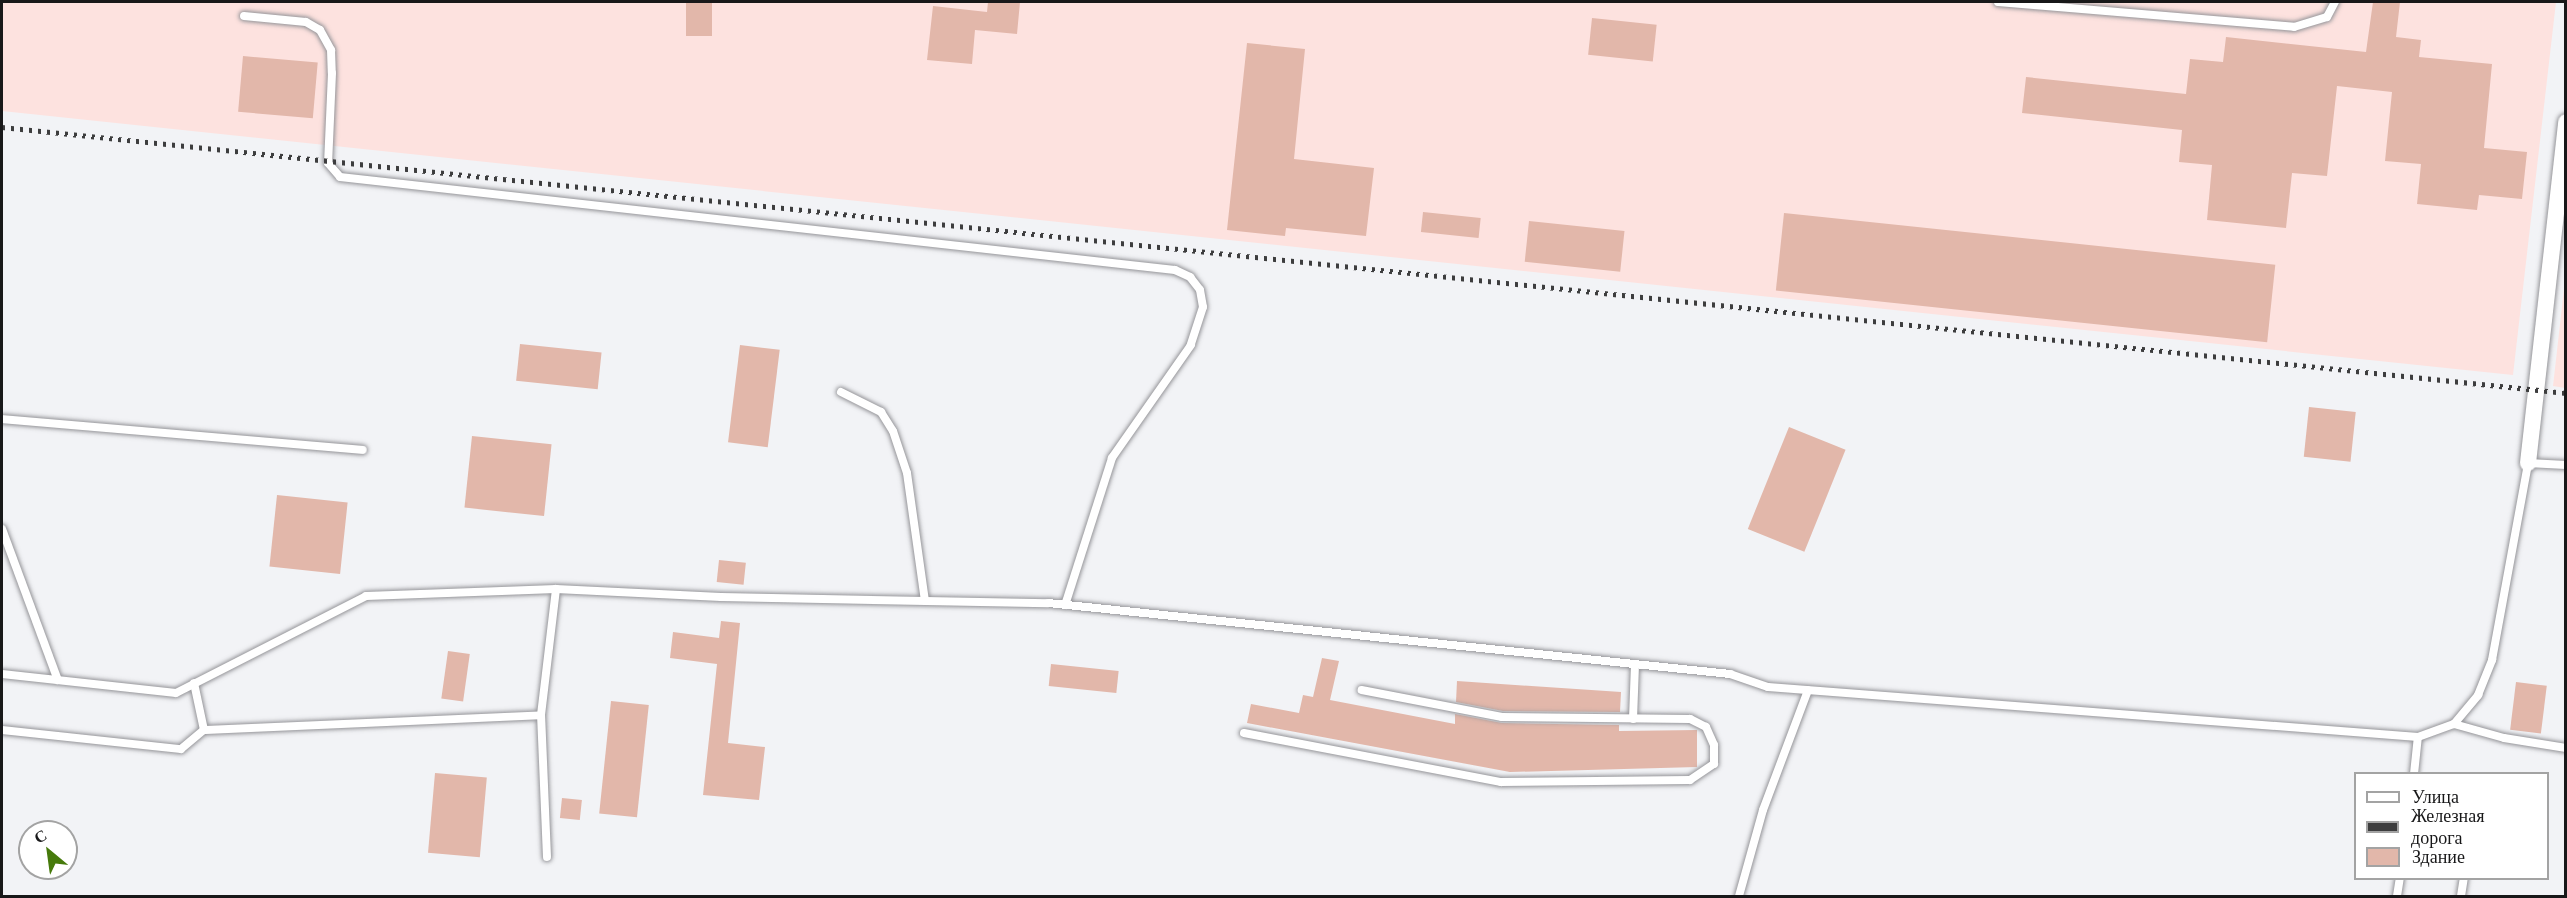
<!DOCTYPE html>
<meta charset="utf-8">
<style>
body{margin:0}
#map{position:relative;width:2567px;height:898px;overflow:hidden;background:#f2f3f6;font-family:"Libre Baskerville",serif}
div>[style]{position:absolute}
.industrial>*{inset:0;background:#fde2df}
.building>*{inset:0;background:#e2b7aa;transform-origin:0 0}
.roads{filter:drop-shadow(0 0 2px #959599) drop-shadow(0 0 2px #959599)}
.service>*{height:8px;margin:-4px;padding:0 4px;transform-origin:4px;border-radius:4px;background:#fff}
.minor>*{height:16px;margin:-8px;padding:0 8px;transform-origin:8px;border-radius:8px;background:#fff}
.rail>*{height:4.5px;margin-top:-2.25px;transform-origin:0;background:repeating-linear-gradient(90deg,#3d3d3e 0 3px,transparent 0 9px)}
span{translate:-50% -50%;white-space:nowrap;text-align:center;line-height:1.15;-webkit-text-stroke:5px #fff;paint-order:stroke}
.frame{position:absolute;inset:0;border:3px solid #181819;pointer-events:none}
.legend{position:absolute;left:2354px;top:772px;width:195px;height:108px;box-sizing:border-box;background:#fff;border:2px solid #a3a3a3;margin:0;padding:8px 10px;list-style:none;font-size:18px;color:#181819}
.legend li{display:flex;align-items:center;gap:12px;height:30px}
.legend b{width:30px;border:2px solid #a3a3a3}
.north{position:absolute;left:18px;top:820px;width:60px;height:60px;box-sizing:border-box;background:#fff;border:2px solid #a3a3a3;border-radius:50%;rotate:331deg;font-size:16px;font-weight:700;line-height:24px;text-align:center;color:#181819}
.north::after{content:'';display:block;margin:auto;width:21px;height:27px;background:#467a0b;clip-path:polygon(50% 0,100% 100%,50% 72%,0 100%)}
</style>
<div id="map">
<div class="industrial">
<div style="clip-path:polygon(2px 2px,2556px 2px,2513px 375px,2px 111px)"></div>
<div style="clip-path:polygon(2565px 280px,2565px 388px,2553px 386px)"></div>
</div>
<div class="building">
<div style="left:686px;top:2px;width:26px;height:34px"></div>
<div style="clip-path:polygon(988px 2px,1020px 2px,1017px 34px,975px 30px,972px 64px,927px 60px,933px 6px,987px 12px)"></div>
<div style="clip-path:polygon(2373px 2px,2400px 2px,2396px 37px,2421px 40px,2419px 57px,2492px 64px,2484px 148px,2527px 152px,2522px 199px,2479px 195px,2477px 210px,2417px 204px,2421px 164px,2385px 161px,2392px 92px,2337px 86px,2327px 176px,2292px 173px,2286px 228px,2207px 220px,2212px 165px,2179px 162px,2182px 130px,2022px 113px,2026px 77px,2186px 94px,2190px 59px,2223px 62px,2226px 37px,2366px 52px)"></div>
<div style="left:1592px;top:18px;width:65px;height:37px;rotate:6deg"></div>
<div style="clip-path:polygon(1247px 43px,1305px 49px,1294px 159px,1374px 168px,1366px 236px,1286px 228px,1285px 236px,1227px 230px)"></div>
<div style="left:243px;top:56px;width:75px;height:56px;rotate:5deg"></div>
<div style="left:1423px;top:212px;width:58px;height:20px;rotate:6deg"></div>
<div style="left:1784px;top:213px;width:494px;height:78px;rotate:6deg"></div>
<div style="left:1529px;top:221px;width:96px;height:41px;rotate:6deg"></div>
<div style="left:520px;top:344px;width:82px;height:37px;rotate:6deg"></div>
<div style="left:740px;top:345px;width:40px;height:98px;rotate:7deg"></div>
<div style="left:2309px;top:407px;width:47px;height:50px;rotate:6deg"></div>
<div style="left:1789px;top:427px;width:61px;height:110px;rotate:22deg"></div>
<div style="left:472px;top:436px;width:80px;height:72px;rotate:6deg"></div>
<div style="left:277px;top:495px;width:71px;height:72px;rotate:6deg"></div>
<div style="left:719px;top:560px;width:27px;height:22px;rotate:6deg"></div>
<div style="clip-path:polygon(721px 621px,740px 623px,728px 743px,765px 747px,759px 800px,703px 795px,717px 664px,670px 658px,673px 632px,719px 638px)"></div>
<div style="left:448px;top:651px;width:22px;height:48px;rotate:8deg"></div>
<div style="clip-path:polygon(1322px 658px,1339px 661px,1330px 700px,1455px 724px,1455px 714px,1502px 723px,1619px 725px,1619px 731px,1697px 730px,1697px 767px,1510px 772px,1247px 723px,1251px 704px,1299px 713px,1303px 695px,1313px 697px)"></div>
<div style="left:1051px;top:664px;width:68px;height:22px;rotate:6deg"></div>
<div style="clip-path:polygon(1457px 681px,1621px 692px,1620px 712px,1503px 711px,1456px 702px)"></div>
<div style="left:2516px;top:682px;width:31px;height:48px;rotate:7deg"></div>
<div style="left:611px;top:701px;width:38px;height:113px;rotate:6deg"></div>
<div style="left:435px;top:773px;width:52px;height:80px;rotate:5deg"></div>
<div style="left:562px;top:798px;width:20px;height:20px;rotate:6deg"></div>
</div>
<div class="roads">
<div class="service">
<div style="left:1998px;top:2px;width:297px;rotate:4.8deg"></div>
<div style="left:2294px;top:27px;width:34px;rotate:-17deg"></div>
<div style="left:2327px;top:17px;width:17px;rotate:-62deg"></div>
<div style="left:244px;top:16px;width:62px;rotate:5.5deg"></div>
<div style="left:306px;top:22px;width:16px;rotate:30deg"></div>
<div style="left:320px;top:30px;width:23px;rotate:61deg"></div>
<div style="left:331px;top:50px;width:23px;rotate:88deg"></div>
<div style="left:332px;top:73px;width:90px;rotate:92.5deg"></div>
<div style="left:328px;top:163px;width:18px;rotate:49deg"></div>
<div style="left:340px;top:177px;width:840px;rotate:6.36deg"></div>
<div style="left:1175px;top:270px;width:17px;rotate:25deg"></div>
<div style="left:1190px;top:277px;width:16px;rotate:52deg"></div>
<div style="left:1200px;top:290px;width:17px;rotate:80deg"></div>
<div style="left:1203px;top:307px;width:40px;rotate:108deg"></div>
<div style="left:1191px;top:345px;width:138px;rotate:125deg"></div>
<div style="left:1112px;top:458px;width:154px;rotate:107.7deg"></div>
<div style="left:841px;top:392px;width:45px;rotate:26.6deg"></div>
<div style="left:881px;top:412px;width:22px;rotate:58deg"></div>
<div style="left:893px;top:431px;width:44px;rotate:71.6deg"></div>
<div style="left:907px;top:473px;width:129px;rotate:82deg"></div>
<div style="left:2px;top:419px;width:362px;rotate:4.9deg"></div>
<div style="left:2px;top:529px;width:161px;rotate:69.7deg"></div>
<div style="left:2px;top:674px;width:175px;rotate:6.2deg"></div>
<div style="left:176px;top:693px;width:213px;rotate:-27deg"></div>
<div style="left:366px;top:596px;width:190px;rotate:-2.1deg"></div>
<div style="left:556px;top:589px;width:165px;rotate:2.8deg"></div>
<div style="left:721px;top:597px;width:327px;rotate:1.1deg"></div>
<div style="left:1048px;top:603px;width:686px;rotate:5.94deg"></div>
<div style="left:1730px;top:674px;width:40px;rotate:18.9deg"></div>
<div style="left:1768px;top:687px;width:652px;rotate:4.4deg"></div>
<div style="left:2418px;top:737px;width:38px;rotate:-20deg"></div>
<div style="left:2454px;top:724px;width:38px;rotate:-50deg"></div>
<div style="left:2478px;top:695px;width:38px;rotate:-68deg"></div>
<div style="left:2492px;top:660px;width:200px;rotate:-79.6deg"></div>
<div style="left:2528px;top:463px;width:38px;rotate:3deg"></div>
<div style="left:1633px;top:719px;width:55px;rotate:-87.9deg"></div>
<div style="left:2454px;top:724px;width:52px;rotate:15.6deg"></div>
<div style="left:2504px;top:738px;width:63px;rotate:9.2deg"></div>
<div style="left:2px;top:730px;width:180px;rotate:6.1deg"></div>
<div style="left:181px;top:749px;width:30px;rotate:-40deg"></div>
<div style="left:204px;top:730px;width:48px;rotate:-102deg"></div>
<div style="left:204px;top:730px;width:337px;rotate:-2.5deg"></div>
<div style="left:1244px;top:733px;width:262px;rotate:10.8deg"></div>
<div style="left:1501px;top:782px;width:189px;rotate:-0.6deg"></div>
<div style="left:1690px;top:780px;width:29px;rotate:-34deg"></div>
<div style="left:1714px;top:764px;width:19px;rotate:-90deg"></div>
<div style="left:1714px;top:745px;width:20px;rotate:-114deg"></div>
<div style="left:1706px;top:727px;width:18px;rotate:-153deg"></div>
<div style="left:1690px;top:719px;width:188px;rotate:-179.4deg"></div>
<div style="left:1502px;top:717px;width:143px;rotate:-169.1deg"></div>
<div style="left:2414px;top:774px;width:37px;rotate:-84deg"></div>
<div style="left:547px;top:857px;width:142px;rotate:-92.4deg"></div>
<div style="left:541px;top:715px;width:127px;rotate:-83.2deg"></div>
<div style="left:1739px;top:896px;width:89px;rotate:-74.4deg"></div>
<div style="left:1763px;top:810px;width:128px;rotate:-69.4deg"></div>
<div style="left:2397px;top:896px;width:18px;rotate:-81deg"></div>
<div style="left:2461px;top:896px;width:18px;rotate:-81deg"></div>
</div>
<div class="minor">
<div style="left:2528px;top:463px;width:343px;rotate:-83.6deg"></div>
</div>
</div>
<div class="rail">
<div style="left:2px;top:127px;width:2578px;rotate:5.92deg"></div>
</div>
<div class="frame"></div>
<ul class="legend">
<li><b style="height:8px;background:#fff"></b>Улица</li>
<li><b style="height:8px;background:#3d3d3e"></b>Железная дорога</li>
<li><b style="height:16px;background:#e2b7aa"></b>Здание</li>
</ul>
<div class="north">С</div>
</div>
